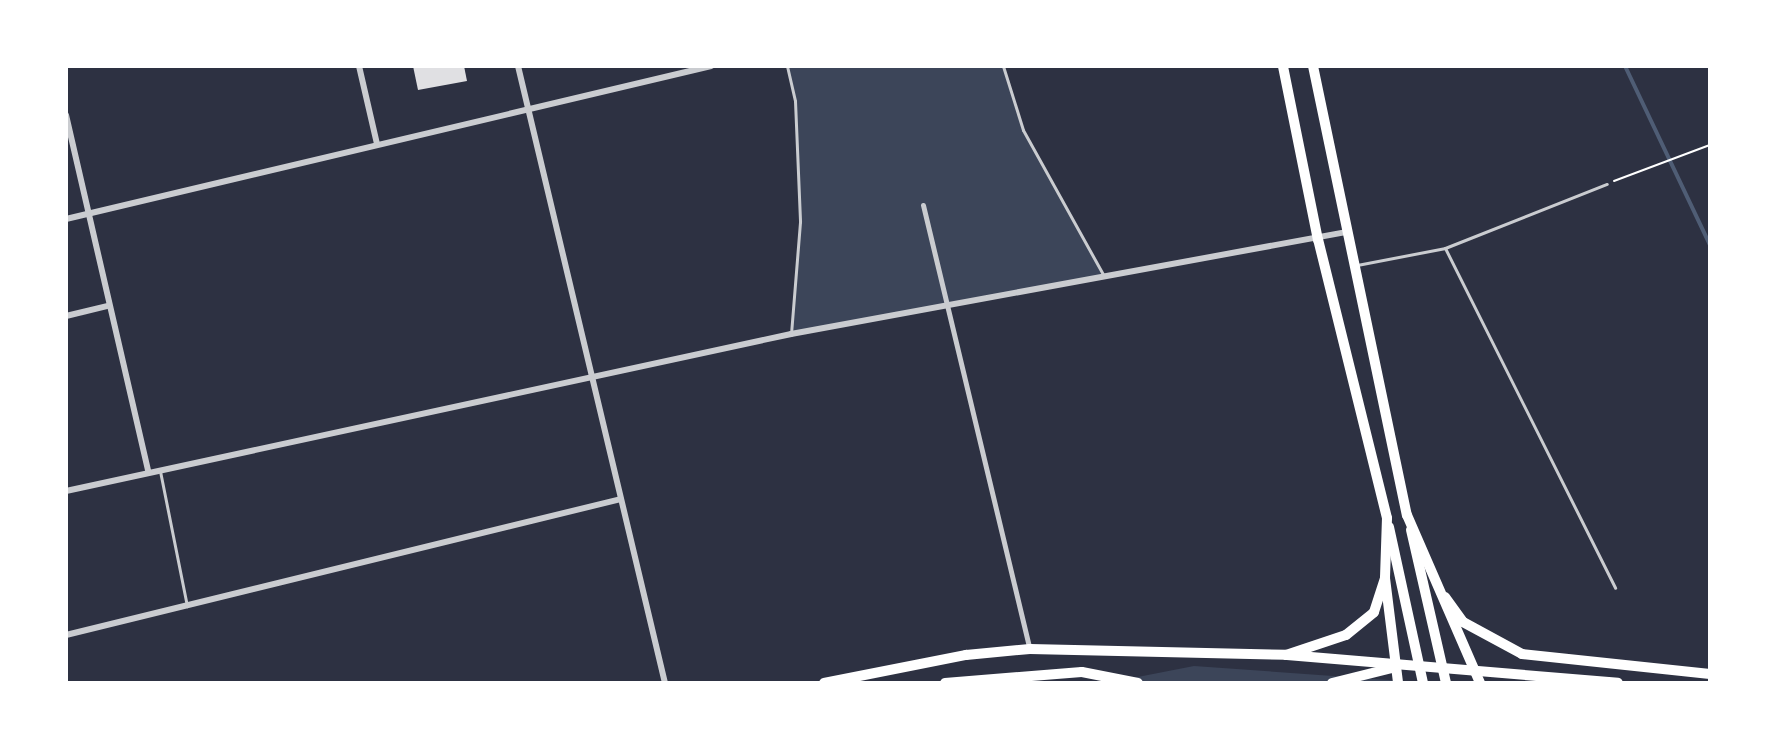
<!DOCTYPE html>
<style>
body{margin:0}
#map{position:relative;width:1776px;height:749px;overflow:hidden;background:#2d3142;font-family:Bitter,serif}
div>[style]{position:absolute}
.green>*{inset:0;background:#3c4559}
.stream>*{height:4px;margin:-2px;padding:0 2px;transform-origin:2px;border-radius:2px;background:#4f5d75}
.building>*{inset:0;background:#e0e0e3}
.path>*{height:2px;margin:-1px;padding:0 1px;transform-origin:1px;border-radius:1px;background:#fff}
.service>*{height:3px;margin:-1.5px;padding:0 1.5px;transform-origin:1.5px;border-radius:1.5px;background:#caccd0}
.pedestrian>*{height:5px;margin:-2.5px;padding:0 2.5px;transform-origin:2.5px;border-radius:2.5px;background:#caccd0}
.minor>*{height:6px;margin:-3px;padding:0 3px;transform-origin:3px;border-radius:3px;background:#caccd0}
.primary>*{height:10px;margin:-5px;padding:0 5px;transform-origin:5px;border-radius:5px;background:#fff}
.trunk>*{height:10px;margin:-5px;padding:0 5px;transform-origin:5px;border-radius:5px;background:#fff}
span{translate:-50% -50%;white-space:nowrap;text-align:center;line-height:1.15;-webkit-text-stroke:4.5px #fff;paint-order:stroke}
.frame{position:absolute;inset:0;border:68px solid #fff;pointer-events:none}
</style>
<div id="map">
<div class="green">
<div style="clip-path:polygon(787px 66px,1003px 66px,1023px 130px,1105px 278px,791px 334px,800px 222px,795px 101px)"></div>
<div style="clip-path:polygon(1194px 666px,1431px 683px,1107px 683px)"></div>
</div>
<div class="stream">
<div style="left:1625px;top:66px;width:198px;rotate:64.6deg"></div>
</div>
<div class="building">
<div style="clip-path:polygon(413px 66px,464px 66px,467px 81px,418px 90px)"></div>
</div>
<div class="path">
<div style="left:1614px;top:181px;width:103px;rotate:-20.6deg"></div>
</div>
<div class="service">
<div style="left:787px;top:66px;width:36px;rotate:77deg"></div>
<div style="left:795px;top:101px;width:121px;rotate:87.6deg"></div>
<div style="left:800px;top:222px;width:111px;rotate:94.6deg"></div>
<div style="left:1003px;top:66px;width:67px;rotate:72.6deg"></div>
<div style="left:1023px;top:130px;width:167px;rotate:61deg"></div>
<div style="left:1445px;top:248px;width:380px;rotate:63.4deg"></div>
<div style="left:1357px;top:265px;width:90px;rotate:-10.9deg"></div>
<div style="left:1445px;top:248px;width:174px;rotate:-21.6deg"></div>
<div style="left:160px;top:471px;width:138px;rotate:78.7deg"></div>
</div>
<div class="pedestrian">
<div style="left:923px;top:205px;width:457px;rotate:76.5deg"></div>
</div>
<div class="minor">
<div style="left:359px;top:66px;width:80px;rotate:77deg"></div>
<div style="left:518px;top:66px;width:634px;rotate:76.6deg"></div>
<div style="left:66px;top:115px;width:365px;rotate:77deg"></div>
<div style="left:66px;top:219px;width:663px;rotate:-13.34deg"></div>
<div style="left:66px;top:316px;width:42px;rotate:-13.7deg"></div>
<div style="left:66px;top:491px;width:742px;rotate:-12.22deg"></div>
<div style="left:791px;top:334px;width:564px;rotate:-10.41deg"></div>
<div style="left:66px;top:635px;width:571px;rotate:-13.77deg"></div>
</div>
<div class="primary">
<div style="left:1389px;top:527px;width:160px;rotate:77.7deg"></div>
<div style="left:1411px;top:530px;width:157px;rotate:77.1deg"></div>
<div style="left:1385px;top:578px;width:106px;rotate:82.9deg"></div>
<div style="left:1445px;top:597px;width:31px;rotate:54deg"></div>
<div style="left:1463px;top:622px;width:67px;rotate:28.5deg"></div>
<div style="left:1522px;top:654px;width:189px;rotate:6.1deg"></div>
<div style="left:1287px;top:655px;width:332px;rotate:4.8deg"></div>
<div style="left:1332px;top:683px;width:62px;rotate:-14deg"></div>
</div>
<div class="trunk">
<div style="left:1313px;top:66px;width:459px;rotate:78.2deg"></div>
<div style="left:1407px;top:515px;width:183px;rotate:66.5deg"></div>
<div style="left:824px;top:683px;width:145px;rotate:-11.2deg"></div>
<div style="left:966px;top:655px;width:64px;rotate:-5.4deg"></div>
<div style="left:1030px;top:649px;width:256px;rotate:1.3deg"></div>
<div style="left:1286px;top:655px;width:63px;rotate:-18.4deg"></div>
<div style="left:1346px;top:635px;width:36px;rotate:-39deg"></div>
<div style="left:1374px;top:612px;width:36px;rotate:-72deg"></div>
<div style="left:1385px;top:578px;width:60px;rotate:-88.1deg"></div>
<div style="left:1387px;top:518px;width:286px;rotate:-103.9deg"></div>
<div style="left:1318px;top:240px;width:177px;rotate:-101.4deg"></div>
<div style="left:945px;top:683px;width:137px;rotate:-4.6deg"></div>
<div style="left:1082px;top:672px;width:57px;rotate:11.1deg"></div>
</div>
<div class="frame"></div>
</div>
